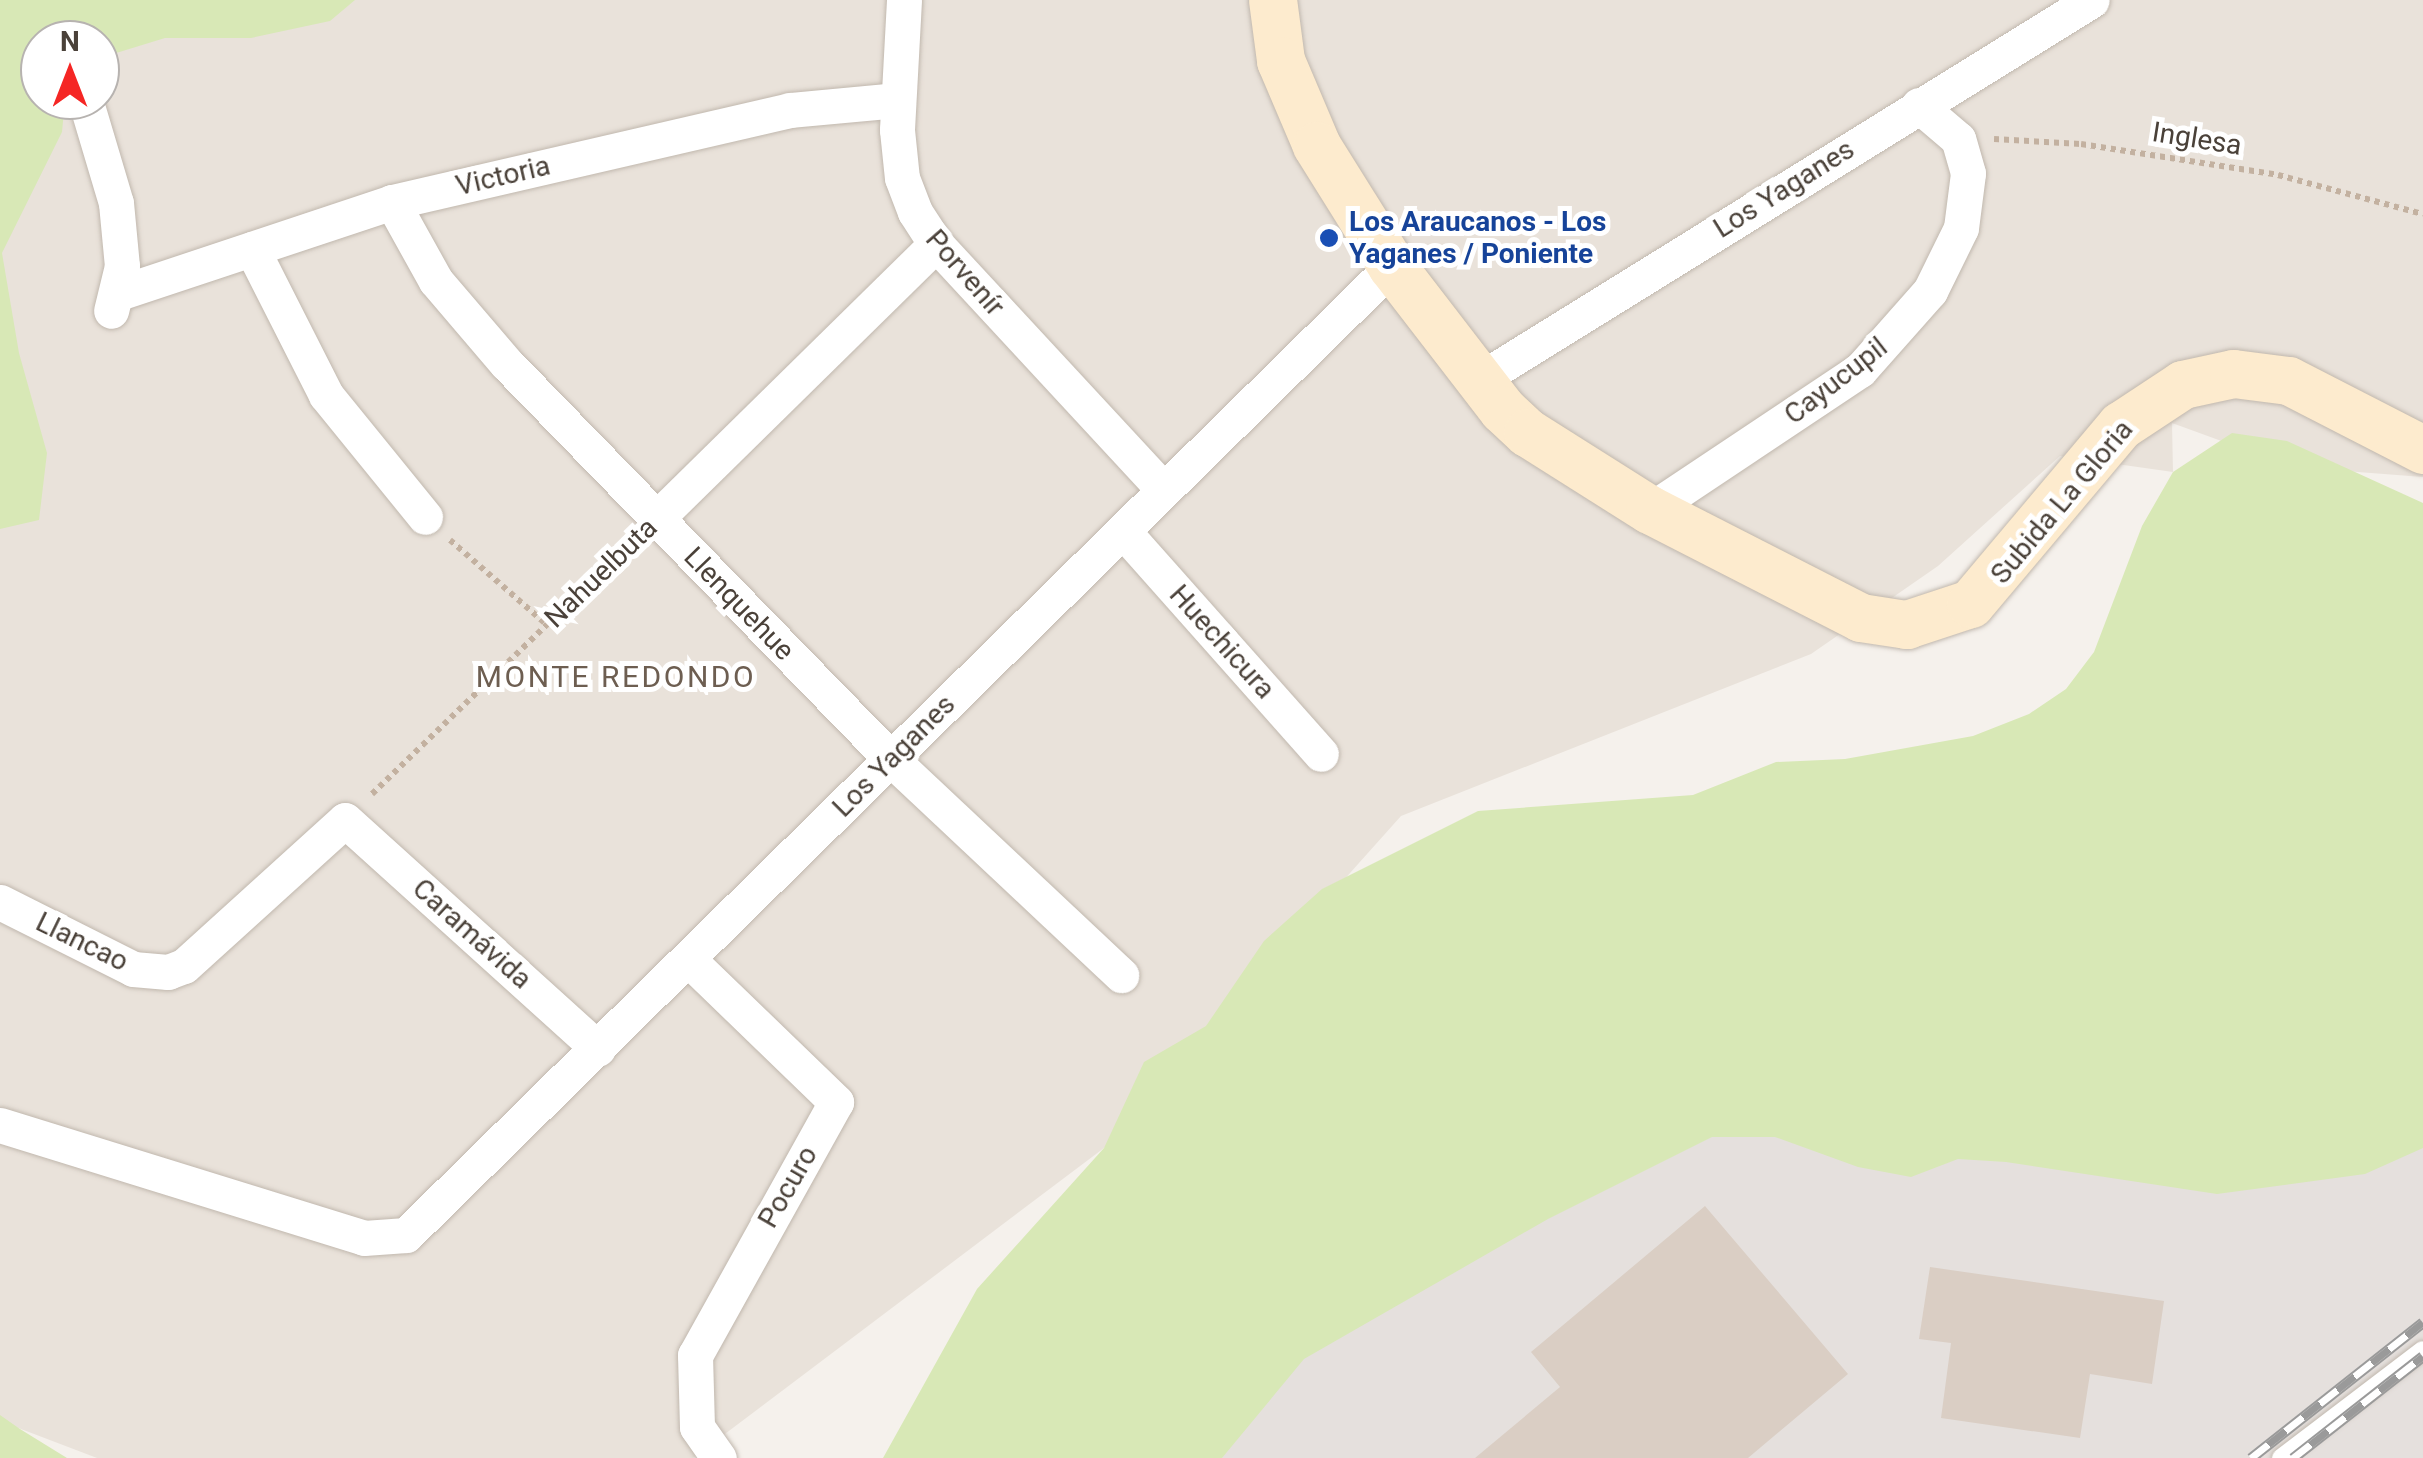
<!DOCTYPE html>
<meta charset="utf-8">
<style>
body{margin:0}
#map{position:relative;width:2423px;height:1458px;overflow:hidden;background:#f5f1ec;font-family:Roboto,sans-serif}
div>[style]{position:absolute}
.residential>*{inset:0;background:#e9e2da}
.industrial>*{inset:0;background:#e5e0dd}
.green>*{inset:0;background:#d8e8b6}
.building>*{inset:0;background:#dacec4}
.path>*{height:6px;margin-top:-3px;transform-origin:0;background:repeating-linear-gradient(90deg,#c3b1a0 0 5px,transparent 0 10px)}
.roads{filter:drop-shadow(0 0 2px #c1b8ae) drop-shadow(0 0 2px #c1b8ae)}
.lane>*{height:18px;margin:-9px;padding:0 9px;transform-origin:9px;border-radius:9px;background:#fff}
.street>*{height:35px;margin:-17.5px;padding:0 17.5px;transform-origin:17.5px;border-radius:17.5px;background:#fff}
.secondary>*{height:48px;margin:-24px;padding:0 24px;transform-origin:24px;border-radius:24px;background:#fdebce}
.rail>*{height:11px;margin-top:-5.5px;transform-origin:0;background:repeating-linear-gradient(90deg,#fff 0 22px,#9a9a9a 0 44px);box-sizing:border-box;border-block:2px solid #9a9a9a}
.dots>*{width:28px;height:28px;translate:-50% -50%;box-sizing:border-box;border:5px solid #fff;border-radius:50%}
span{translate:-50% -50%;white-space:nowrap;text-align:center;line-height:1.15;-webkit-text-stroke:10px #fff;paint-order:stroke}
.street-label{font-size:28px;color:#4a4139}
.transit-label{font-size:28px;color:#164399;font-weight:700}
.left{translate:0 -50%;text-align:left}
.neighbourhood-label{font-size:30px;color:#6d5e51;letter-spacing:2.5px}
.north{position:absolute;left:20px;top:20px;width:100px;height:100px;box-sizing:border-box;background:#fff;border:2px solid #b7b3b0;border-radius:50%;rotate:0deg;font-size:28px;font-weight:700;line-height:40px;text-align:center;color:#4a4139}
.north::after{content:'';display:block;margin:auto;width:35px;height:45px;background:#f52624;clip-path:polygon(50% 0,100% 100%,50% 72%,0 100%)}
</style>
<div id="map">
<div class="residential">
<div style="clip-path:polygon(191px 0,2423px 0,2423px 477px,2293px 467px,2172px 423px,2173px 472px,2060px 456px,1938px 566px,1811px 654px,1401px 816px,1104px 1148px,693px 1458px,97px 1458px,0 1421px,0 187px,61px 100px,100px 100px,100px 52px)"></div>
</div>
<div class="industrial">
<div style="clip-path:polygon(2423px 947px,2423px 1458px,1091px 1458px,1717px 953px)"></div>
</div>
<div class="green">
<div style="clip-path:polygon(0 0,355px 0,330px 21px,251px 38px,165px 38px,100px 58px,100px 40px,40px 40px,40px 100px,65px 100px,62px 132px,2px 253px,19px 353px,47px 453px,39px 520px,0 529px)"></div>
<div style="clip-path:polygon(2232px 433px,2287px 441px,2423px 503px,2423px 1148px,2365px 1174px,2217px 1194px,2006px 1162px,1958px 1159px,1911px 1177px,1858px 1167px,1775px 1137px,1712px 1137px,1548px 1219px,1304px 1359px,1222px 1458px,883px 1458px,977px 1289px,1104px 1148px,1144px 1062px,1206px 1026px,1264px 941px,1322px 889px,1478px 811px,1693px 795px,1776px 762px,1845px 759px,1973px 736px,2029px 714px,2066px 689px,2094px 652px,2142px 526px,2173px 472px)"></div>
<div style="clip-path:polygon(0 1415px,20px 1429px,67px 1458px,0 1458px)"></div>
</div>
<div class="building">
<div style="clip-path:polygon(1705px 1206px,1848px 1374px,1748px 1458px,1475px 1458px,1560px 1387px,1531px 1352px)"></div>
<div style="clip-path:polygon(1930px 1267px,2164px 1301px,2152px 1384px,2090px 1374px,2080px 1438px,1941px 1418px,1951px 1343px,1919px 1339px)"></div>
</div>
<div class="path">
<div style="left:1994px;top:139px;width:87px;rotate:3.3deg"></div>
<div style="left:2081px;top:144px;width:199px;rotate:8.9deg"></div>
<div style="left:2278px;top:175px;width:150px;rotate:15.1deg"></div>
<div style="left:450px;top:540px;width:129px;rotate:41.2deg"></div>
<div style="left:372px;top:794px;width:362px;rotate:-44.1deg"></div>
</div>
<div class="roads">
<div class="lane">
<div style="left:2281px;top:1458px;width:178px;rotate:-37.3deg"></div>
</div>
<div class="street">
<div style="left:904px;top:0;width:130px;rotate:93.1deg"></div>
<div style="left:897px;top:130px;width:48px;rotate:84.1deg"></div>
<div style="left:902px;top:178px;width:36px;rotate:69deg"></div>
<div style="left:915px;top:212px;width:38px;rotate:57deg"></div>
<div style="left:936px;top:244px;width:335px;rotate:47.2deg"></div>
<div style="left:88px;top:109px;width:98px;rotate:73.4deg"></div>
<div style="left:116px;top:203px;width:63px;rotate:84.6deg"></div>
<div style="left:122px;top:266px;width:46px;rotate:103.7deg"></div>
<div style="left:392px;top:202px;width:90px;rotate:60.9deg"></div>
<div style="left:436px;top:281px;width:109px;rotate:49.5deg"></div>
<div style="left:507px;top:364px;width:551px;rotate:45.81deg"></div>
<div style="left:891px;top:759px;width:316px;rotate:43.2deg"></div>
<div style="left:252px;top:249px;width:164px;rotate:63.1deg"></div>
<div style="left:326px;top:395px;width:157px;rotate:50.9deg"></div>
<div style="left:119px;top:293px;width:288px;rotate:-18.4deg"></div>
<div style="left:392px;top:202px;width:408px;rotate:-13deg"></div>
<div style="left:790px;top:110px;width:107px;rotate:-5.3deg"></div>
<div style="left:1477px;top:381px;width:723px;rotate:-31.78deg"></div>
<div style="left:1650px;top:510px;width:252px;rotate:-33.7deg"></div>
<div style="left:1860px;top:370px;width:106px;rotate:-48.5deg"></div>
<div style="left:1930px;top:291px;width:70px;rotate:-63.8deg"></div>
<div style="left:1961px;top:228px;width:55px;rotate:-82.7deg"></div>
<div style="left:1968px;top:173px;width:35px;rotate:-106deg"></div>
<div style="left:1958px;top:139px;width:52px;rotate:-139.6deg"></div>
<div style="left:656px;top:519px;width:392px;rotate:-44.5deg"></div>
<div style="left:1123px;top:531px;width:298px;rotate:48.4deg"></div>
<div style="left:0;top:902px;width:149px;rotate:26.7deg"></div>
<div style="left:133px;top:969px;width:35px;rotate:5deg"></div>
<div style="left:168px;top:972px;width:17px;rotate:-21deg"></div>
<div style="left:184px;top:966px;width:217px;rotate:-42.2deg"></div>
<div style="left:345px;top:820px;width:341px;rotate:42.1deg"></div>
<div style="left:688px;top:959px;width:206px;rotate:44deg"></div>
<div style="left:836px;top:1102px;width:290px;rotate:119.1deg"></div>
<div style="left:695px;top:1355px;width:72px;rotate:88.4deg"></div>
<div style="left:697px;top:1427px;width:38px;rotate:55deg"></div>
<div style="left:0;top:1125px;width:381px;rotate:17.2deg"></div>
<div style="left:364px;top:1238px;width:42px;rotate:-4.1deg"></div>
<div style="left:406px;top:1235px;width:1382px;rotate:-44.5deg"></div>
</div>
<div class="secondary">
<div style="left:1273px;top:0;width:62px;rotate:82.5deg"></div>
<div style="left:1281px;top:61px;width:92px;rotate:67deg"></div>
<div style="left:1317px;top:146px;width:142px;rotate:58deg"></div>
<div style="left:1392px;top:266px;width:182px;rotate:52.4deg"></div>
<div style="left:1503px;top:410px;width:34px;rotate:43deg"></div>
<div style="left:1528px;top:433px;width:144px;rotate:32.3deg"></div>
<div style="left:1650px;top:510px;width:237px;rotate:27.1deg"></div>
<div style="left:1861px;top:618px;width:47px;rotate:8.7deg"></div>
<div style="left:1907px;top:625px;width:67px;rotate:-18.2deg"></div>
<div style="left:1971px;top:604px;width:233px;rotate:-49.9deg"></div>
<div style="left:2121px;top:426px;width:74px;rotate:-33.5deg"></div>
<div style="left:2183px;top:385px;width:52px;rotate:-12.2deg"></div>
<div style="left:2234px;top:374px;width:55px;rotate:7.3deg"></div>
<div style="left:2289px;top:381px;width:151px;rotate:27.2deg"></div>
</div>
</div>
<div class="rail">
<div style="left:2251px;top:1458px;width:219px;rotate:-38.3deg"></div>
<div style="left:2293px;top:1458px;width:165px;rotate:-38.1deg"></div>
</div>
<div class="dots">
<div style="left:1329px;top:238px;background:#1a4fb4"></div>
</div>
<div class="street-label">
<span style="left:2197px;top:139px;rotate:9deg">Inglesa</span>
<span style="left:503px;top:176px;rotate:-13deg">Victoria</span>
<span style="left:1784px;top:189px;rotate:-32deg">Los Yaganes</span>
<span style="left:965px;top:273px;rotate:49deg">Porvenír</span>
<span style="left:1836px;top:381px;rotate:-38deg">Cayucupil</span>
<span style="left:2062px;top:502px;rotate:-50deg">Subida La Gloria</span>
<span style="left:601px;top:573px;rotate:-44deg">Nahuelbuta</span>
<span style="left:739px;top:604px;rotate:46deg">Llenquehue</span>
<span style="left:1222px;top:642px;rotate:48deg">Huechicura</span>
<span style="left:894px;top:756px;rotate:-45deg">Los Yaganes</span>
<span style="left:472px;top:934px;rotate:42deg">Caramávida</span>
<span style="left:82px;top:942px;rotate:26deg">Llancao</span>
<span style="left:788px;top:1187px;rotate:-60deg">Pocuro</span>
</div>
<div class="transit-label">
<span class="left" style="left:1349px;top:238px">Los Araucanos - Los<br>Yaganes / Poniente</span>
</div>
<div class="neighbourhood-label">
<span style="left:616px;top:677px">MONTE REDONDO</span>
</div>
<div class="north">N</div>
</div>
